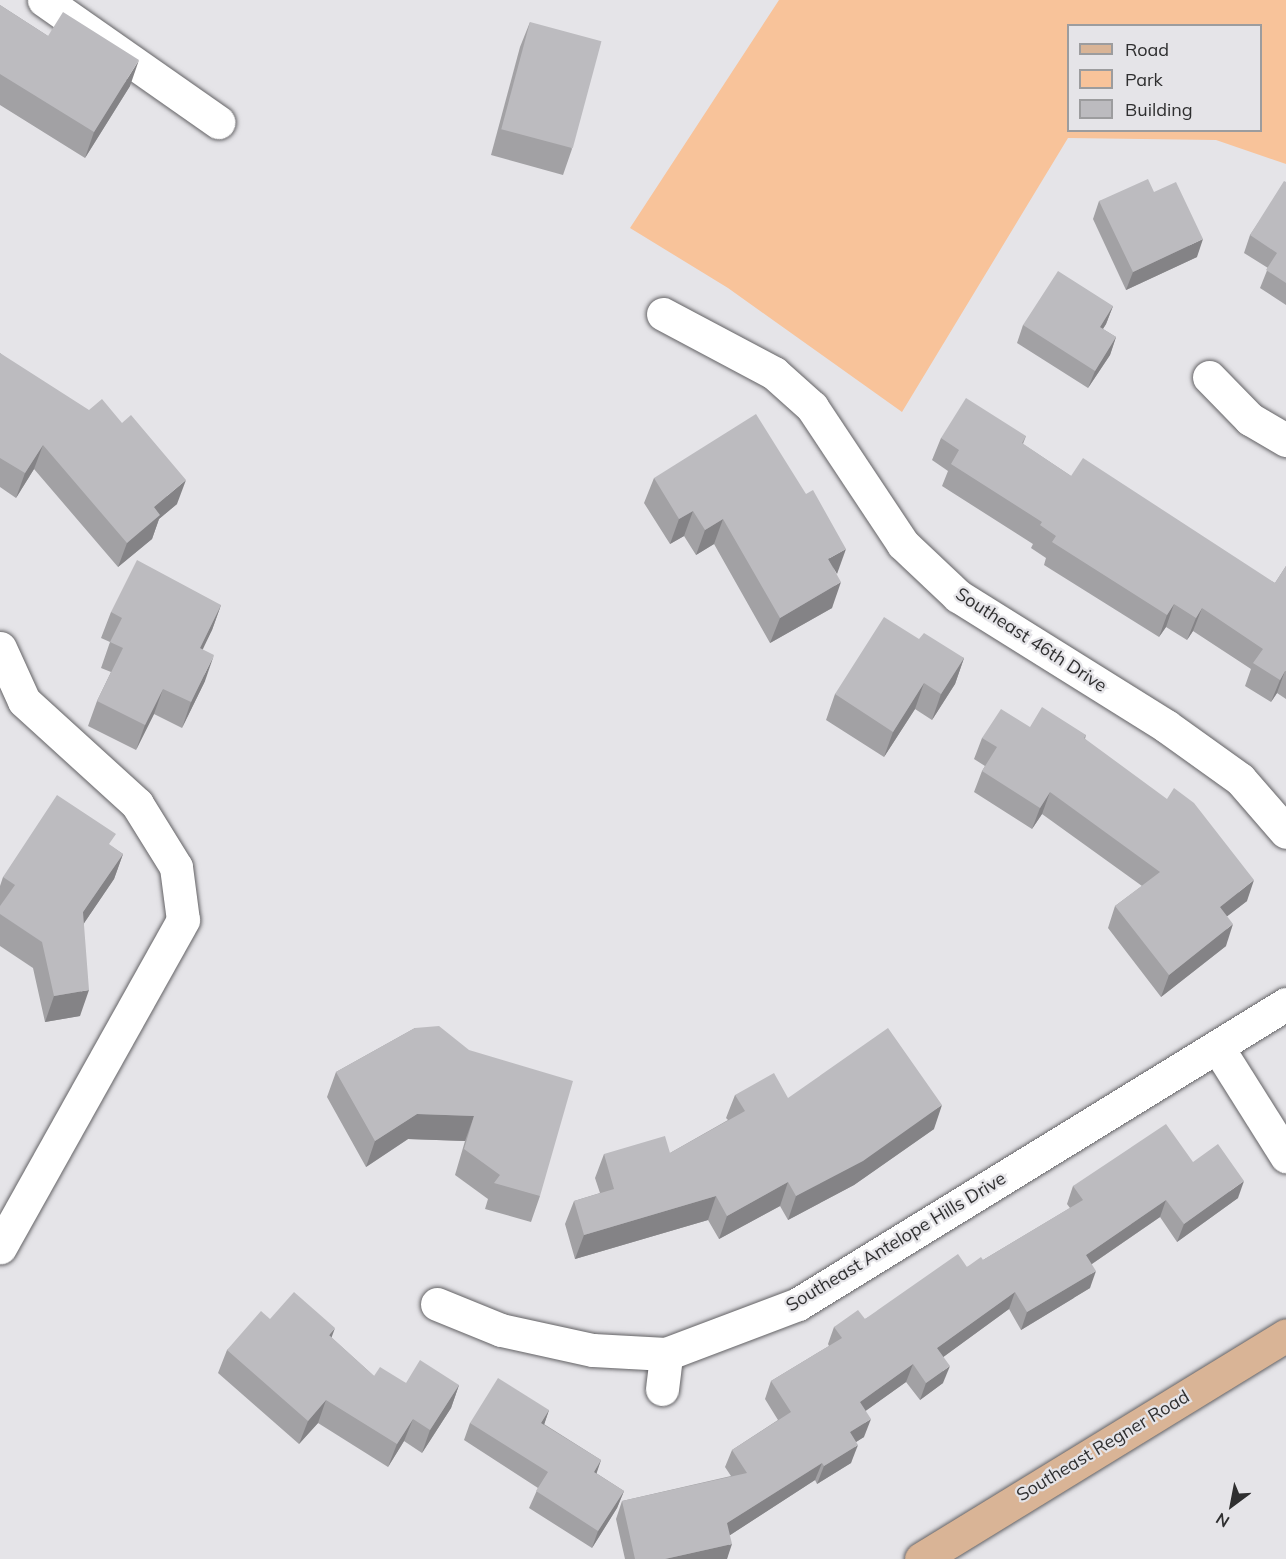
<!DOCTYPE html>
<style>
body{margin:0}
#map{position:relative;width:1286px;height:1559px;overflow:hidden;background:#e5e4e8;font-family:Mulish,sans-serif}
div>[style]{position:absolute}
.green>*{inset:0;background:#f8c39a}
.roads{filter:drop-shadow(0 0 2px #636265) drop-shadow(0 0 2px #636265)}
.minor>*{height:33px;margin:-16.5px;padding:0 16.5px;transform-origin:16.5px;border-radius:16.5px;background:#fff}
.major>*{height:33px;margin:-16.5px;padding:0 16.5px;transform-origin:16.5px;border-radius:16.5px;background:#d9b496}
.wall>*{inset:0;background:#a2a1a4}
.shaded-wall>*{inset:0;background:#848386}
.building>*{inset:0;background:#bcbbbf;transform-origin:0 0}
span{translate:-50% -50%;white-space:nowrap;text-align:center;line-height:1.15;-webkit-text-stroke:4.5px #e5e4e8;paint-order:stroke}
.street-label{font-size:18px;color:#2f2f30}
.legend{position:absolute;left:1067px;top:24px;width:195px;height:108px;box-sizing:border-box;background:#e5e4e8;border:2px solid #9c9c9e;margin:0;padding:8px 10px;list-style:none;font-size:18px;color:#2f2f30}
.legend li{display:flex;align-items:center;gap:12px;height:30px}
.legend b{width:30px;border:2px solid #9c9c9e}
.north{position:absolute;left:1202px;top:1475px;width:60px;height:60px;-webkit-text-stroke:4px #e5e4e8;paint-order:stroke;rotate:212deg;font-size:16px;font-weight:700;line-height:24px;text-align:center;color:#2f2f30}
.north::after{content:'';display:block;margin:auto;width:21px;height:27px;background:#2f2f30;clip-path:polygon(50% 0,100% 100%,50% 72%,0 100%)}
</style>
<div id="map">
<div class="green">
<div style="clip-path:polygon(evenodd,779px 0,1286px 0,1286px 164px,1216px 140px,1068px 138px,902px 412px,728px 288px,630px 228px,779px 0,1068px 26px,1260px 26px,1260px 130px,1068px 130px,1068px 26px)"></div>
</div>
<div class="roads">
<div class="minor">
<div style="left:44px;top:0;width:213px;rotate:35deg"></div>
<div style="left:663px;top:314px;width:126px;rotate:28deg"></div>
<div style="left:774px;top:373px;width:51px;rotate:41.8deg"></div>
<div style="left:812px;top:407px;width:164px;rotate:56.4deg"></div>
<div style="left:903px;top:544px;width:76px;rotate:43.4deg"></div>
<div style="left:958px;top:596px;width:245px;rotate:32deg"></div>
<div style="left:1166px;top:726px;width:91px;rotate:35.6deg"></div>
<div style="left:1240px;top:779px;width:70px;rotate:49deg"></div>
<div style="left:1209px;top:377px;width:59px;rotate:45.7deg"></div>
<div style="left:1250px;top:419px;width:42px;rotate:30.3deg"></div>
<div style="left:0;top:648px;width:58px;rotate:65.6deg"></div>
<div style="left:24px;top:701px;width:153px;rotate:42.3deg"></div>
<div style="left:137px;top:804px;width:74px;rotate:58.2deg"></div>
<div style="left:176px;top:867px;width:53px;rotate:82.5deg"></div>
<div style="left:183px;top:920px;width:375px;rotate:119.2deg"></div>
<div style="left:1218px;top:1048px;width:128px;rotate:57.8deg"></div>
<div style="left:437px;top:1304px;width:69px;rotate:22.1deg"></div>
<div style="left:501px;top:1330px;width:94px;rotate:12.3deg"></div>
<div style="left:593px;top:1350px;width:73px;rotate:3.1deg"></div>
<div style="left:666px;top:1354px;width:141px;rotate:-20.7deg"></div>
<div style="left:798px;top:1304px;width:573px;rotate:-31.58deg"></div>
<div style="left:662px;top:1389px;width:35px;rotate:-83deg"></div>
</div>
<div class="major">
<div style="left:921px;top:1559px;width:428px;rotate:-31.5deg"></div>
</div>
</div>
<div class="wall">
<div style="clip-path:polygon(0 5px,48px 36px,130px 86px,85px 158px,0 105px)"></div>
<div style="clip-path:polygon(530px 22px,572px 149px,563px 175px,491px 155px,520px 47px)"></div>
<div style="clip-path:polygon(1286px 182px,1286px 305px,1260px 288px,1268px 268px,1244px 253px,1250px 235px)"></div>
<div style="clip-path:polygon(1154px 192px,1197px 257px,1126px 290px,1093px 219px,1099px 201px)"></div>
<div style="clip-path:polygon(1113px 306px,1106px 324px,1103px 329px,1116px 337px,1110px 355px,1088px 388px,1017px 343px,1023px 325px)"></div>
<div style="clip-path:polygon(0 353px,177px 504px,159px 519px,152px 539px,118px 567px,34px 469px,16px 498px,0 487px)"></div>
<div style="clip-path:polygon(1026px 436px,1023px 444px,1071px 476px,1275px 583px,1286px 566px,1286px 699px,1277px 693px,1271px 702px,1245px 686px,1251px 669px,1193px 631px,1187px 640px,1166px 627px,1159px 637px,1044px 565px,1046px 558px,1031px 548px,1033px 544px,942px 486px,948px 471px,932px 460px,941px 438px)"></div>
<div style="clip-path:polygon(654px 478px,806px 494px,836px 575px,832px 608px,770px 643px,714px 544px,696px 555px,684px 536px,670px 544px,644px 503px)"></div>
<div style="clip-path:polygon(221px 605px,212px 630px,202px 649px,205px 681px,182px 728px,154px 714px,136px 750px,88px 726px,97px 701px,111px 672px,101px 668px,110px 642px,101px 638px,111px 612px)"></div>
<div style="clip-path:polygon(919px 639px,964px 658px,955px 684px,932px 720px,915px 709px,884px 757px,826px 720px,835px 694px)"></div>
<div style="clip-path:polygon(1030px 727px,1086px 735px,1085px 739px,1247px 901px,1227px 916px,1226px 946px,1161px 997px,1108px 928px,1115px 906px,1142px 886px,1042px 814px,1032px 829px,974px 792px,982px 771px,985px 766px,974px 759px,982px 738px)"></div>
<div style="clip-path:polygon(111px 846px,123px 854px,114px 879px,84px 923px,80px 1016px,45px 1022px,33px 968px,0 946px,0 886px,3px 877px)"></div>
<div style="clip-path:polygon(415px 1028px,540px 1196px,531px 1222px,485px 1209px,488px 1199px,455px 1175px,465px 1141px,408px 1139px,366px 1167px,327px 1097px,336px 1072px)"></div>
<div style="clip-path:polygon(735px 1095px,788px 1098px,934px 1129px,854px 1185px,788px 1220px,780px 1206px,719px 1239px,708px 1220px,575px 1259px,565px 1224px,574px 1201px,600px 1193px,595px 1178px,604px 1154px,670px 1153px,728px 1120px,726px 1118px)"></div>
<div style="clip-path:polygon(1193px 1162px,1238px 1198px,1177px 1242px,1160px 1217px,1092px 1264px,1090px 1288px,1021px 1330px,1009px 1309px,943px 1357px,943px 1383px,920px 1400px,906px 1382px,865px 1411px,864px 1437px,856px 1442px,851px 1463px,817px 1484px,815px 1480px,730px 1535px,727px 1559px,625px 1559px,616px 1519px,622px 1501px,731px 1476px,725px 1467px,732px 1450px,778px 1420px,765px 1399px,771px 1381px,829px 1346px,828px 1344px,834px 1327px,865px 1319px,967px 1267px,983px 1260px,1070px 1208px,1067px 1204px,1073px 1186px)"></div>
<div style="clip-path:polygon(270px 1319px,332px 1338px,374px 1376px,406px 1383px,459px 1385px,451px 1408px,422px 1453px,404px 1441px,388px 1467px,318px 1423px,299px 1444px,218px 1373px,227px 1350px)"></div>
<div style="clip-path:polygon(549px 1410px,544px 1424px,601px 1460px,596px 1473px,624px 1491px,617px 1508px,592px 1548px,529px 1508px,538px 1488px,464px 1440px,470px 1423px)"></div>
</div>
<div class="shaded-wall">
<div style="clip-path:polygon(139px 60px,130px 86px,85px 158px,94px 132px)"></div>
<div style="clip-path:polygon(1203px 239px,1197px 257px,1126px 290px,1133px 272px)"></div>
<div style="clip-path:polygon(1113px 306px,1106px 324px,1093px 344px,1100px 327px)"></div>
<div style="clip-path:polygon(1116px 337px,1110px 355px,1088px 388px,1095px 371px)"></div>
<div style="clip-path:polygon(43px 445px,34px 469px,16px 498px,25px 473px)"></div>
<div style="clip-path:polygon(186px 480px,177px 504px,159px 519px,152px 539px,118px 567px,127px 543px,154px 507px)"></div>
<div style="clip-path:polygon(693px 511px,684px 536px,670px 544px,679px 519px)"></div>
<div style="clip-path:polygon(723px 519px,714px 544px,696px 555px,705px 530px)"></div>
<div style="clip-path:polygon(846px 549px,837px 574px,828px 559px)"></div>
<div style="clip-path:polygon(841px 582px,832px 608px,770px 643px,780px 618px)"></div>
<div style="clip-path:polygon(1174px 604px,1166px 627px,1159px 637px,1167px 615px)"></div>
<div style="clip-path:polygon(221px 605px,212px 630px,191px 674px,200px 648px)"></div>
<div style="clip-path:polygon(1202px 608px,1193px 631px,1187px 640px,1196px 618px)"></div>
<div style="clip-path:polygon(214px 655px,205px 681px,182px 728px,191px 702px)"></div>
<div style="clip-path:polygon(964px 658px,955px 684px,932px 720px,941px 694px)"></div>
<div style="clip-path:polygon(1285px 671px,1277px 693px,1271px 702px,1280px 680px)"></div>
<div style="clip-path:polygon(924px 683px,915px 709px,884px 757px,893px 732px)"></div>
<div style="clip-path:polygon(163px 689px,154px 714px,136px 750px,145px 725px)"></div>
<div style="clip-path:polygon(1050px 792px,1042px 814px,1032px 829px,1040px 808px)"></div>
<div style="clip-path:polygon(123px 854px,114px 879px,74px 938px,83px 912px)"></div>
<div style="clip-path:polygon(1254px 880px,1247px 901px,1212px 928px,1220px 907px)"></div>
<div style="clip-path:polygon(1233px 924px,1226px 946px,1161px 997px,1169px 975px)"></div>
<div style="clip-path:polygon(89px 990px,80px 1016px,45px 1022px,54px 996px)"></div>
<div style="clip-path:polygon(942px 1105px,934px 1129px,854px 1185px,788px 1220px,796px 1196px)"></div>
<div style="clip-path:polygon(417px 1114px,474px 1116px,465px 1141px,408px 1139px,366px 1167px,375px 1141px)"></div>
<div style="clip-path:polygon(1244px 1181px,1238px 1198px,1177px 1242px,1184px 1224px)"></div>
<div style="clip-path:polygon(788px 1182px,780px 1206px,719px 1239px,727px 1216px)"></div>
<div style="clip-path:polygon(716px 1196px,708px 1220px,575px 1259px,584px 1235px)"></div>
<div style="clip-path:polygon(1166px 1200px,1160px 1217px,1080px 1272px,1086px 1255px)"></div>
<div style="clip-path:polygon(1096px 1271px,1090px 1288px,1021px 1330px,1027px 1312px)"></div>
<div style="clip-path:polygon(1015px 1292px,1009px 1309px,931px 1366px,937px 1348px)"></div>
<div style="clip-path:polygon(335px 1328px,327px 1350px,329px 1335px)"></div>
<div style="clip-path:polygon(913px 1364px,906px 1382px,853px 1420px,860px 1402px)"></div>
<div style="clip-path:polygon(950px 1366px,943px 1383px,920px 1400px,926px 1383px)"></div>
<div style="clip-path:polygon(459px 1385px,451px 1408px,422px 1453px,430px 1430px)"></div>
<div style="clip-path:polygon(326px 1400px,318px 1423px,299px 1444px,308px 1421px)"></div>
<div style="clip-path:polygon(549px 1410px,543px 1428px,541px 1423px)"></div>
<div style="clip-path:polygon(413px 1419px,404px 1441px,388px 1467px,397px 1444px)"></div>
<div style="clip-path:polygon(871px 1419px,864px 1437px,843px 1450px,850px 1432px)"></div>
<div style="clip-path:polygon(858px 1445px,851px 1463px,817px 1484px,824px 1466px)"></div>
<div style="clip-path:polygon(601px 1460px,595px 1478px,594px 1472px)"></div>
<div style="clip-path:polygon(822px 1463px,815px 1480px,721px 1541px,727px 1523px)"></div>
<div style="clip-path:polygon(624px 1491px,617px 1508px,592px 1548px,598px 1531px)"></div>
<div style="clip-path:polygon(732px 1544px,727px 1559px,665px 1559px)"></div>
</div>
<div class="building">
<div style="clip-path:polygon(0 5px,48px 36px,63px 12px,139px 60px,94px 132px,0 74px)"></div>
<div style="left:530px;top:22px;width:74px;height:111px;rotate:15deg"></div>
<div style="clip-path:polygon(1148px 179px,1154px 192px,1176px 182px,1203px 239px,1133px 272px,1099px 201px)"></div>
<div style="clip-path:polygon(1284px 181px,1286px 182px,1286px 283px,1266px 270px,1277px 253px,1250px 235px)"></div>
<div style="clip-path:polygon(1058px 271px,1113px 306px,1100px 327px,1116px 337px,1095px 371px,1023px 325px)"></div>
<div style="clip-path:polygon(0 353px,89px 410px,102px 399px,122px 423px,131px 415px,186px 480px,154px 507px,160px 515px,127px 543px,43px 445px,25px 473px,0 458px)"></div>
<div style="clip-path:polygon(966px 398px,1026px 436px,1022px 443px,1071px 476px,1083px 458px,1275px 583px,1286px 566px,1286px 671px,1285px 671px,1280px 680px,1253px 663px,1263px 649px,1202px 608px,1196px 618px,1174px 604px,1167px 615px,1052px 542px,1056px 536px,1040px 525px,1042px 522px,951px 464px,959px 450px,941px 438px)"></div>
<div style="clip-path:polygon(756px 414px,806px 494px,813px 490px,846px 549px,828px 559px,841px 582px,780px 618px,723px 519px,705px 530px,693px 511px,679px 519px,654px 478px)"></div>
<div style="clip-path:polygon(137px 560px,221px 605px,200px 648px,214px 655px,191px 702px,163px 689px,145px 725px,97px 701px,123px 648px,110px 642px,122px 618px,111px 612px)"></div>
<div style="clip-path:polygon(884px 617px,919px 639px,924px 633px,964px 658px,941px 694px,924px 683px,893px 732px,835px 694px)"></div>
<div style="clip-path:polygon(1042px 707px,1086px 735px,1084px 738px,1167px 799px,1174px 788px,1194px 803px,1254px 880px,1220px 907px,1233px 924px,1169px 975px,1115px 906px,1160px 872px,1050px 792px,1040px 808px,982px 771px,997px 747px,982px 738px,1001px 709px,1030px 727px)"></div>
<div style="clip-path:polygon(57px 795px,116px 834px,109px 844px,123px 854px,83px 912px,89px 990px,54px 996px,42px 942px,0 914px,0 906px,15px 885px,3px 877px)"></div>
<div style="clip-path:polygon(439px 1026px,469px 1050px,573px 1081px,540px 1196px,494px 1183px,500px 1175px,464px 1149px,474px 1116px,417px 1114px,375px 1141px,336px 1072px,415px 1028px)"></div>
<div style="clip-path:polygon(888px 1028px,942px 1105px,863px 1161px,796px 1196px,788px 1182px,727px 1216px,716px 1196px,584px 1235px,574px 1201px,614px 1189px,604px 1154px,665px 1136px,670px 1153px,745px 1111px,735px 1095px,774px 1073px,788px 1098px)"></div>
<div style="clip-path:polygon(1166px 1124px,1193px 1162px,1218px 1144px,1244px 1181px,1184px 1224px,1166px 1200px,1086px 1255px,1096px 1271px,1027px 1312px,1015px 1292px,937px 1348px,950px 1366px,926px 1383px,913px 1364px,860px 1402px,871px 1419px,850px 1432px,858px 1445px,824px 1466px,822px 1463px,727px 1523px,732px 1544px,665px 1559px,635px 1559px,622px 1501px,747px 1473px,732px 1450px,791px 1412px,771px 1381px,842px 1338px,834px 1327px,858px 1310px,865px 1319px,958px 1254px,967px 1267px,981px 1257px,983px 1260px,1083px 1200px,1073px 1186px)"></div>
<div style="clip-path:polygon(294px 1292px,335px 1328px,329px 1335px,374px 1376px,380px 1367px,406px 1383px,420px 1360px,459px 1385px,430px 1430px,413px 1419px,397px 1444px,326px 1400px,308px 1421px,227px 1350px,261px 1311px,270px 1319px)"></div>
<div style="clip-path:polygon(498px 1378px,549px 1410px,541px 1423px,601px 1460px,594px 1472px,624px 1491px,598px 1531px,536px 1491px,548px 1472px,470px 1423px)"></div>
</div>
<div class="street-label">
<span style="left:1031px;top:640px;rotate:33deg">Southeast 46th Drive</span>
<span style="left:896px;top:1242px;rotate:-31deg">Southeast Antelope Hills Drive</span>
<span style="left:1103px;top:1446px;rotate:-31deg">Southeast Regner Road</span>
</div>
<ul class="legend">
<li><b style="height:8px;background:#d9b496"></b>Road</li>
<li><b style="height:16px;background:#f8c39a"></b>Park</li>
<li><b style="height:16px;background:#bcbbbf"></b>Building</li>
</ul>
<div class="north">N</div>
</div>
